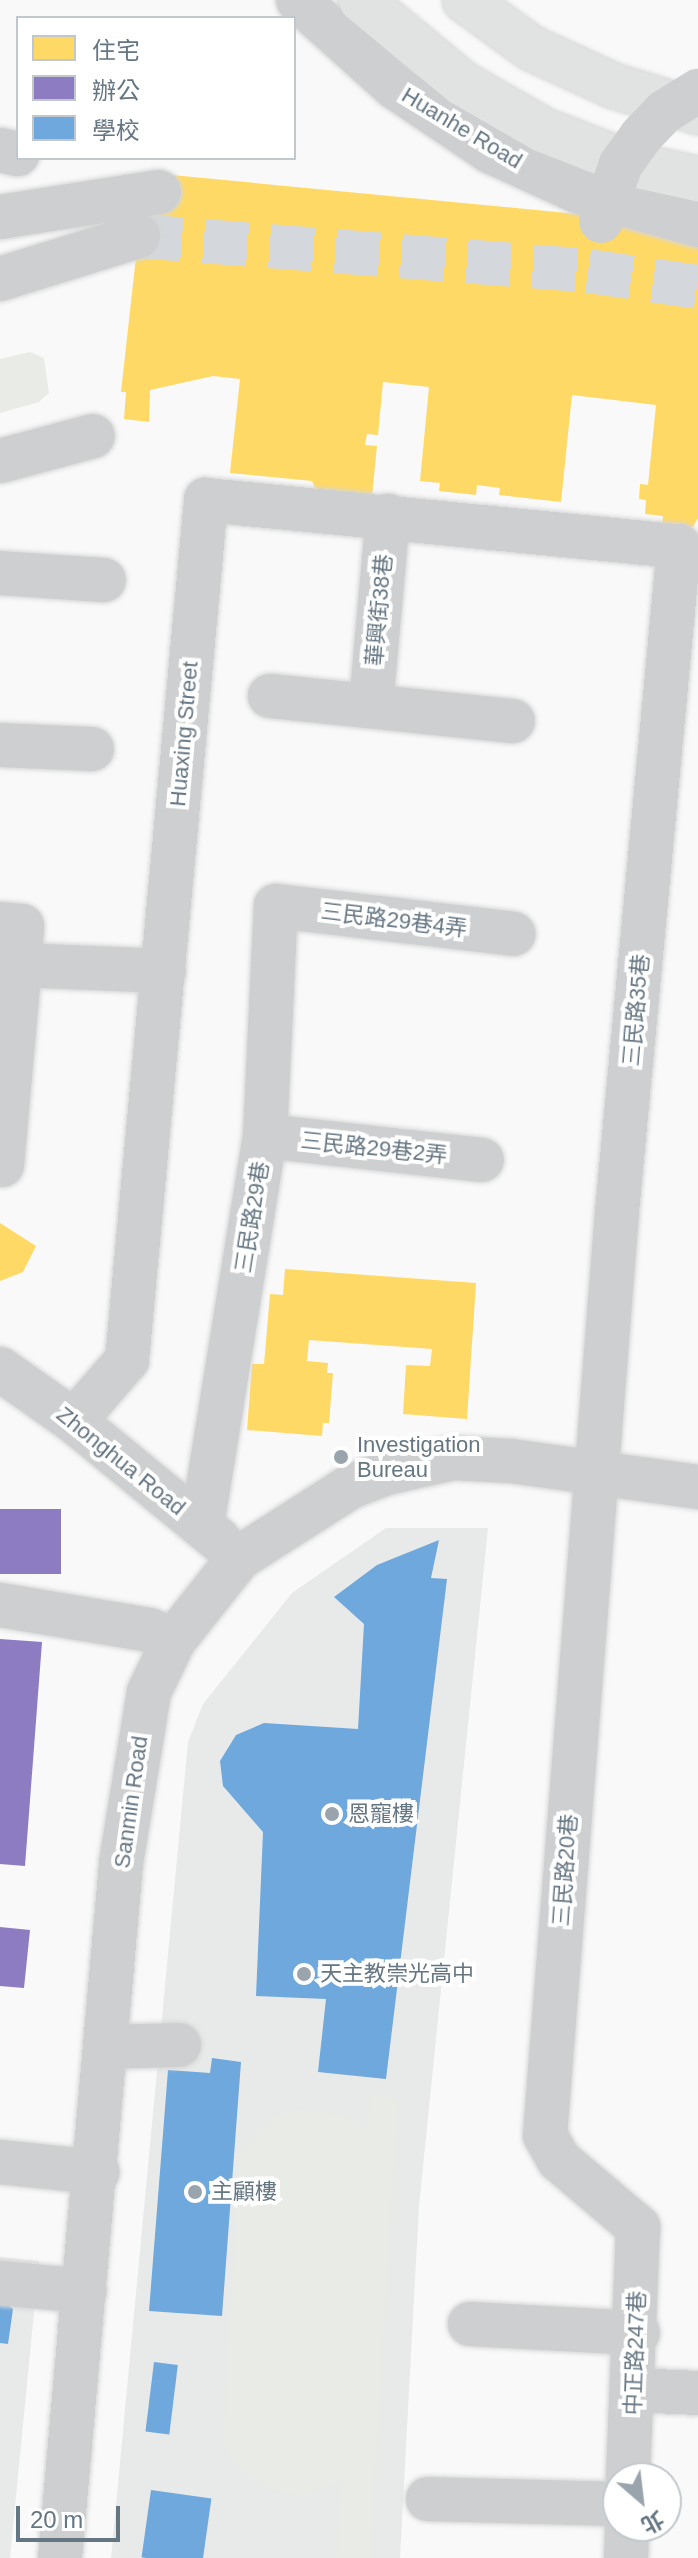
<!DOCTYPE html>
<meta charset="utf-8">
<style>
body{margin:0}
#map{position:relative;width:698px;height:2558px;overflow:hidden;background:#f9f9f9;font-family:Helvetica,"Noto Sans TC",sans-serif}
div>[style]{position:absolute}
.built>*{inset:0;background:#e8e9e9}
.green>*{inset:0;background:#e8ebe6}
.homes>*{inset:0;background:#ffd966}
.offices>*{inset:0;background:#8e7cc3;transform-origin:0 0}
.schools>*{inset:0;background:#6fa8dc;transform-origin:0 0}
.minor-tunnel>*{height:44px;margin-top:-22px;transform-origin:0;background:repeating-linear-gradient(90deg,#d4d8dc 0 44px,transparent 0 66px)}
.roads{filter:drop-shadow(0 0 2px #d5d6d6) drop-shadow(0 0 2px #d5d6d6)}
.minor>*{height:44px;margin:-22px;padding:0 22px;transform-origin:22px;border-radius:22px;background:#cecfd0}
.highway>*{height:44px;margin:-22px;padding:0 22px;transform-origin:22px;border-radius:22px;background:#e1e2e2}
.minor-bridge>*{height:44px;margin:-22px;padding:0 22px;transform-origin:22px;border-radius:22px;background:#cecfd0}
.dots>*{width:22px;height:22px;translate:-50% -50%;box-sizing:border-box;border:4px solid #fff;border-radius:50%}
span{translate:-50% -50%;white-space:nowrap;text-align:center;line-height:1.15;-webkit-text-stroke:8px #fff;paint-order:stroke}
.street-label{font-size:22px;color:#657683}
.poi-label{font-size:22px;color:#657683}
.left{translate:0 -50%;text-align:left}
.legend{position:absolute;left:16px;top:16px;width:280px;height:144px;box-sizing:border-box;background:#fff;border:2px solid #c1c8cd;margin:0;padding:10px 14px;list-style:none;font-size:24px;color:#657683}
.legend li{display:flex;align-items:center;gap:16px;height:40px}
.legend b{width:40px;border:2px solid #c1c8cd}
.north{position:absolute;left:602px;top:2462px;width:80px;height:80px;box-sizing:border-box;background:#fff;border:2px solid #c1c8cd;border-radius:50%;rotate:152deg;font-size:22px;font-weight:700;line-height:32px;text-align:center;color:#657683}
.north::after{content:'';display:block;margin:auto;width:28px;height:36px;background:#99a4ac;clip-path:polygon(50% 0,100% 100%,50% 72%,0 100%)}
.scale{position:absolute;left:16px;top:2506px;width:104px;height:36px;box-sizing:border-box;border:4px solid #657683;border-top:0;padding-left:10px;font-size:24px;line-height:28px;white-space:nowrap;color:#657683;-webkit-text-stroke:6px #fff;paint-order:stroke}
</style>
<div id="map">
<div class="built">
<div style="clip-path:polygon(386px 1528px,488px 1528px,419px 2206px,400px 2558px,111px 2558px,188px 1742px,203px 1704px,292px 1593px)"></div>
<div style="clip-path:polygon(0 2257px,39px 2261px,10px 2558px,0 2558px)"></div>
</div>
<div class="green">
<div style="clip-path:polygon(30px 352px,44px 358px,49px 393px,39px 402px,0 413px,0 359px)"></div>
<div style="clip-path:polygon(370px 2095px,398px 2098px,370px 2558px,336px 2558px,343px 2478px,308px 2495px,267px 2489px,231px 2458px,223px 2439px,239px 2154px,272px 2119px,298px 2109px,348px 2117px,367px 2132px)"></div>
</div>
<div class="homes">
<div style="clip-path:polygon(172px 175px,588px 215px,698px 245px,698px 518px,693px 527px,662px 524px,663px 516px,645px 514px,646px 500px,639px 499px,640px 484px,648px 485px,656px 405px,572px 395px,561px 502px,499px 495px,500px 488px,477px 485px,476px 495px,439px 491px,440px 483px,420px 481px,429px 387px,383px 382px,378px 435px,367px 434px,365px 445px,377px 446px,372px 496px,316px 490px,312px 481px,230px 473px,240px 379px,213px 376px,150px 390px,149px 422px,124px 419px,126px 392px,121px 392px,145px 176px)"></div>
<div style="clip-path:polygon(0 1223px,36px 1246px,23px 1272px,0 1281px)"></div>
<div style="clip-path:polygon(285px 1269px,476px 1283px,467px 1419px,403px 1414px,406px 1365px,430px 1366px,432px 1349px,309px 1340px,307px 1361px,328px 1363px,327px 1373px,333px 1373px,329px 1423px,323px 1423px,322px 1436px,247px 1430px,252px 1364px,264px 1364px,270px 1294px,283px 1295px)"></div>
</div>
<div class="offices">
<div style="left:61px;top:1509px;width:65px;height:61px;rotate:90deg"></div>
<div style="clip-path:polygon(0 1639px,42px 1642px,25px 1866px,0 1864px)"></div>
<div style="clip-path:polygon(0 1927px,30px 1930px,24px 1988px,0 1986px)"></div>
</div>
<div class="schools">
<div style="clip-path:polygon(439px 1540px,431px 1578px,447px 1579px,386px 2079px,318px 2072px,326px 1999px,256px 1996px,263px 1832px,223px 1786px,220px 1761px,236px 1735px,264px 1723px,358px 1729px,364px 1624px,334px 1597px,377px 1565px)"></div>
<div style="clip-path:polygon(212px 2058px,241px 2062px,222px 2316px,149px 2311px,168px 2070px,210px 2073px)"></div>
<div style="clip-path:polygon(0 2297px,13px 2309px,8px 2344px,0 2343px)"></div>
<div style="left:154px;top:2362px;width:24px;height:70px;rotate:7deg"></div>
<div style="left:151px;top:2490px;width:61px;height:68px;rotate:8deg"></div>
</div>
<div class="minor-tunnel">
<div style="left:138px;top:236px;width:451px;rotate:4.4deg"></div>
<div style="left:588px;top:271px;width:111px;rotate:8.3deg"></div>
</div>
<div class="roads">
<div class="minor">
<div style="left:298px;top:0;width:130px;rotate:41.9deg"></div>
<div style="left:395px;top:87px;width:115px;rotate:34deg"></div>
<div style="left:490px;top:151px;width:96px;rotate:24.7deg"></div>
<div style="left:577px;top:191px;width:126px;rotate:15.7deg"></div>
<div style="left:0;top:150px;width:18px;rotate:13deg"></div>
<div style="left:0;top:217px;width:161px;rotate:-8.9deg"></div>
<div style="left:0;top:279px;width:145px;rotate:-17.3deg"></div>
<div style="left:0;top:461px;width:96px;rotate:-15deg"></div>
<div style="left:0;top:573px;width:104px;rotate:3.9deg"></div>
<div style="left:270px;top:696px;width:244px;rotate:5.9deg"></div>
<div style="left:371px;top:705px;width:190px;rotate:-84.9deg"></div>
<div style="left:0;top:745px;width:92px;rotate:2.5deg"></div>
<div style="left:0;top:924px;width:22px;rotate:5deg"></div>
<div style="left:22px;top:926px;width:39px;rotate:93deg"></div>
<div style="left:20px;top:965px;width:144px;rotate:2.4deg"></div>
<div style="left:265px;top:1136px;width:218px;rotate:6.3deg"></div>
<div style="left:2px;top:1165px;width:201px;rotate:-84.9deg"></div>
<div style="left:0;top:1369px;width:90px;rotate:35.1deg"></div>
<div style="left:74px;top:1421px;width:188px;rotate:39.4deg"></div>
<div style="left:74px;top:1421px;width:81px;rotate:-49deg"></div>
<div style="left:127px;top:1360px;width:864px;rotate:-84.75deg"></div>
<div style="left:206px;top:500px;width:475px;rotate:5.6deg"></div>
<div style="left:679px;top:546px;width:669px;rotate:95.32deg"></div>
<div style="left:617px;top:1212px;width:926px;rotate:94.46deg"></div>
<div style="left:545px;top:2135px;width:29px;rotate:61deg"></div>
<div style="left:559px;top:2160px;width:104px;rotate:40.3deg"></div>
<div style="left:638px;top:2227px;width:251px;rotate:92.3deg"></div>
<div style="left:202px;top:1525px;width:394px;rotate:-80.8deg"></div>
<div style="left:265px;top:1136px;width:230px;rotate:-87.3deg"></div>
<div style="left:276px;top:906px;width:239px;rotate:6.7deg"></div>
<div style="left:0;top:1605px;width:151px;rotate:9.5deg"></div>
<div style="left:149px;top:1630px;width:27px;rotate:22deg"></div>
<div style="left:107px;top:2047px;width:72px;rotate:-1.6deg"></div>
<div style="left:0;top:2162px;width:98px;rotate:5.9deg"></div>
<div style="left:0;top:2283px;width:85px;rotate:5.4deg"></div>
<div style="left:470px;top:2324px;width:168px;rotate:3.1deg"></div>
<div style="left:634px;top:2390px;width:64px;rotate:2.7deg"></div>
<div style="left:428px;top:2499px;width:190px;rotate:1.5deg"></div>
<div style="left:60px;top:2558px;width:698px;rotate:-84.98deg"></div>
<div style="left:121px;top:1863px;width:173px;rotate:-80.7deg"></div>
<div style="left:149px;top:1692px;width:58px;rotate:-64.3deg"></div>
<div style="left:174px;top:1640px;width:105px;rotate:-51.6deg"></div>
<div style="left:239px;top:1558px;width:132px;rotate:-32.6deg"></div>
<div style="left:350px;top:1487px;width:39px;rotate:-21deg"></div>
<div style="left:386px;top:1473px;width:69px;rotate:-12.6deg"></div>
<div style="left:453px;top:1458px;width:58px;rotate:3deg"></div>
<div style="left:511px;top:1461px;width:189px;rotate:7.9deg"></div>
<div style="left:626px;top:2558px;width:32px;rotate:-88deg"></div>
</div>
<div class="highway">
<div style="left:361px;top:0;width:132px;rotate:39.5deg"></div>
<div style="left:463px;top:84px;width:92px;rotate:29.9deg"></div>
<div style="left:543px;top:130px;width:97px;rotate:21.3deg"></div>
<div style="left:633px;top:165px;width:66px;rotate:12.2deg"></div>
<div style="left:465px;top:0;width:82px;rotate:36deg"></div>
<div style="left:531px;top:48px;width:91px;rotate:24.6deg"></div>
<div style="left:614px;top:86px;width:88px;rotate:17.2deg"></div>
</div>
</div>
<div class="minor-bridge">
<div style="left:601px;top:221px;width:60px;rotate:-70.7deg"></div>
<div style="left:621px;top:164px;width:34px;rotate:-54deg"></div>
<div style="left:641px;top:136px;width:33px;rotate:-46deg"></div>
<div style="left:664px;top:112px;width:40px;rotate:-32deg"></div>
</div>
<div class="dots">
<div style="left:341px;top:1457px;background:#99a4ac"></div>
<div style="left:332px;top:1814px;background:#99a4ac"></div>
<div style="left:304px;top:1974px;background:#99a4ac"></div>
<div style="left:195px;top:2192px;background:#99a4ac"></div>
</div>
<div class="street-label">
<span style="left:462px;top:128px;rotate:31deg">Huanhe Road</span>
<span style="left:379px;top:610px;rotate:-85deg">華興街38巷</span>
<span style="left:184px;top:734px;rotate:-85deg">Huaxing Street</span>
<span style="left:394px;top:920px;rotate:7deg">三民路29巷4弄</span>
<span style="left:636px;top:1010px;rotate:-85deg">三民路35巷</span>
<span style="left:374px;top:1148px;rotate:6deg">三民路29巷2弄</span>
<span style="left:252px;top:1217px;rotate:-81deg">三民路29巷</span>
<span style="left:121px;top:1461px;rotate:39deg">Zhonghua Road</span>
<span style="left:131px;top:1802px;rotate:-82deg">Sanmin Road</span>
<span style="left:565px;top:1870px;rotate:-86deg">三民路20巷</span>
<span style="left:635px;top:2353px;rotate:-88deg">中正路247巷</span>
</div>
<div class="poi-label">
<span class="left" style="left:357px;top:1457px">Investigation<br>Bureau</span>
<span class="left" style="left:348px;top:1814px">恩寵樓</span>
<span class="left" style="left:320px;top:1974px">天主教崇光高中</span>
<span class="left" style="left:211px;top:2192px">主顧樓</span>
</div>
<ul class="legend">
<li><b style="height:22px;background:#ffd966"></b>住宅</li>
<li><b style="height:22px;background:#8e7cc3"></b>辦公</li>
<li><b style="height:22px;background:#6fa8dc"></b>學校</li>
</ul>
<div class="north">北</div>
<div class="scale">20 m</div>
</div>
